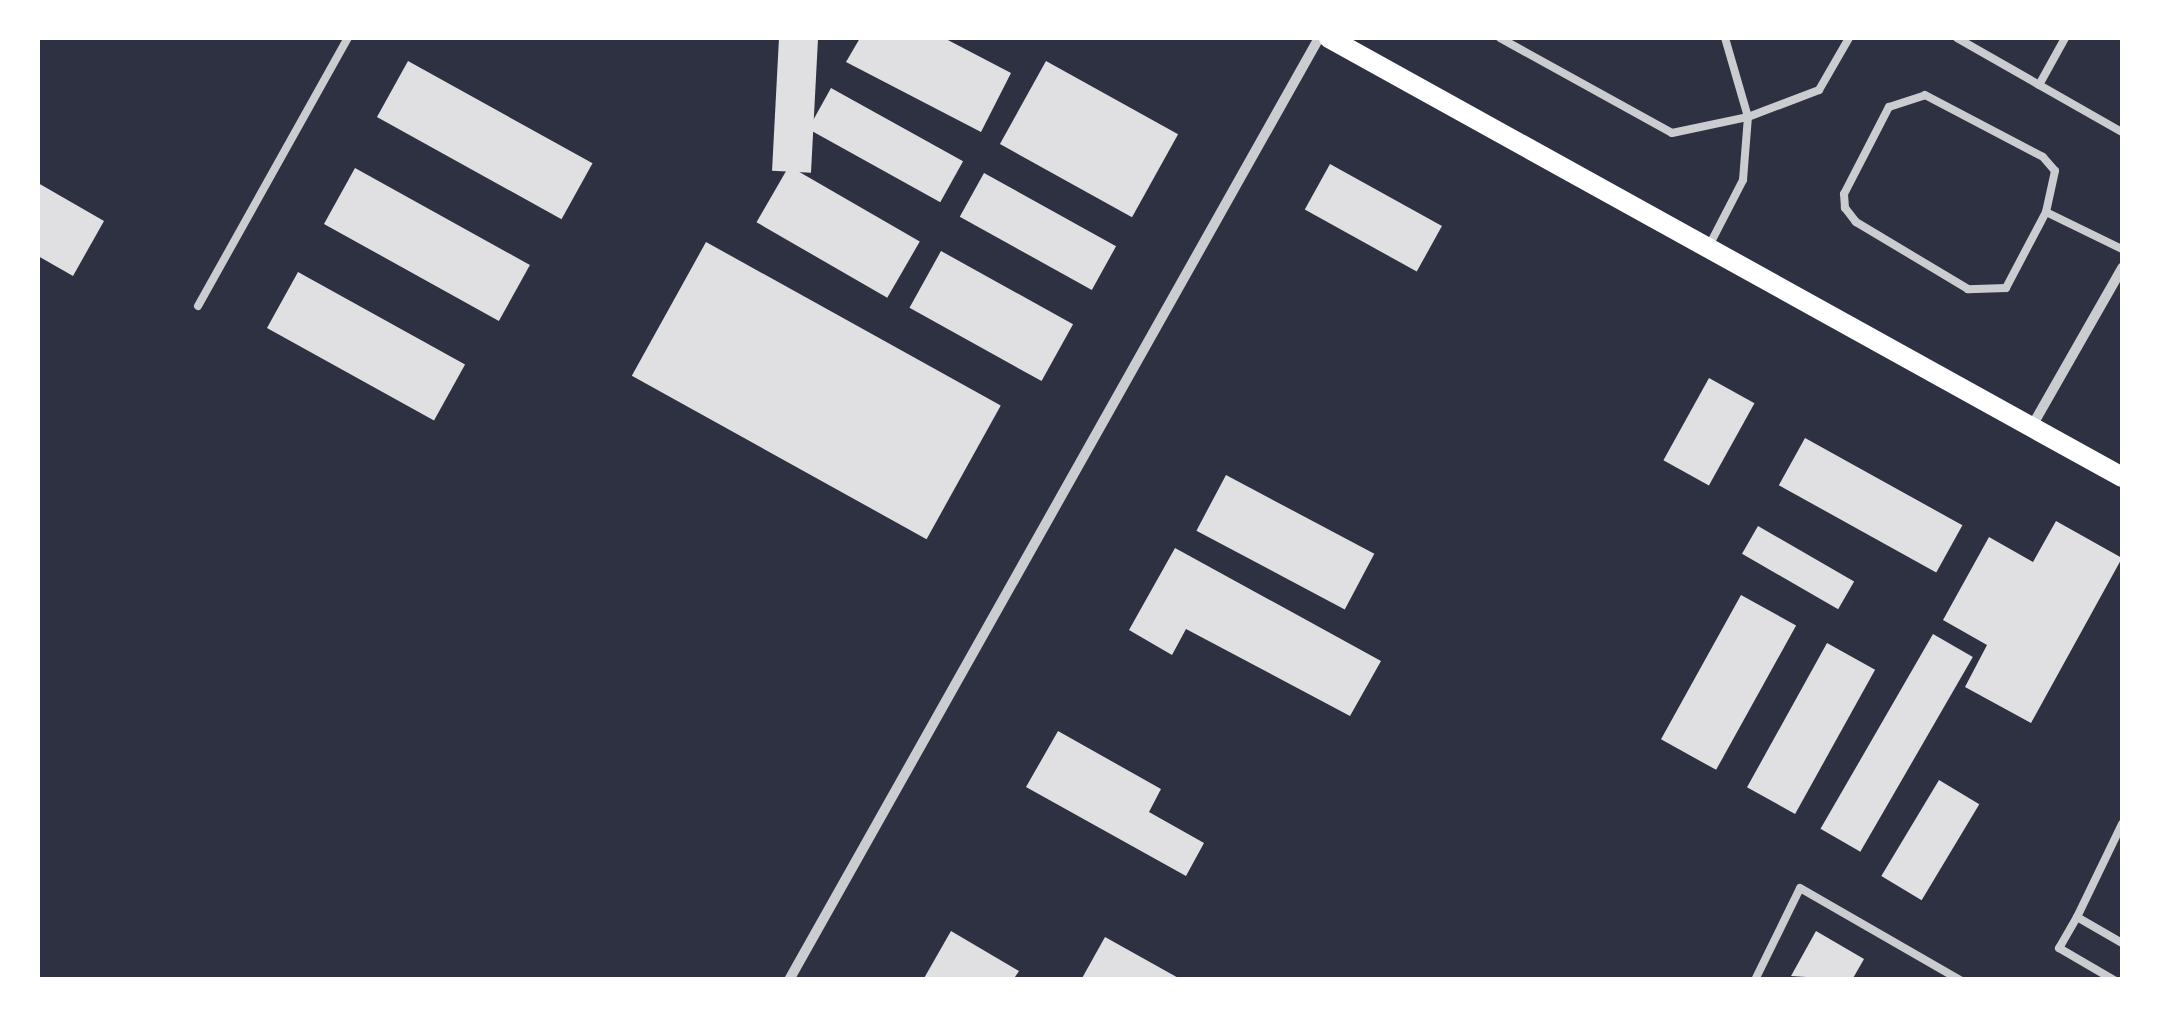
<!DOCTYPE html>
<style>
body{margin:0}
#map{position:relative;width:2160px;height:1017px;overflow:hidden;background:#2d3142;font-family:"Public Sans",sans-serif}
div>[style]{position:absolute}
.building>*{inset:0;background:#e0e0e3;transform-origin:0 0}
.service>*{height:8px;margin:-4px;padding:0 4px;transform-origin:4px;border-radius:4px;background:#caccd0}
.minor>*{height:10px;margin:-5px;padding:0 5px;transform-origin:5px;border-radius:5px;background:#caccd0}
.secondary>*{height:20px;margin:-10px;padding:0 10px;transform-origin:10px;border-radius:10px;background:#fff}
span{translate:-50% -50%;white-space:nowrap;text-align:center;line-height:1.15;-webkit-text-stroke:10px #fff;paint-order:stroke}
.frame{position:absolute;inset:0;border:40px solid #fff;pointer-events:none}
</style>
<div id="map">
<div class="building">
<div style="left:779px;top:38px;width:39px;height:133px;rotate:3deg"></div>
<div style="clip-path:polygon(860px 38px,944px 38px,1011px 73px,981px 132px,846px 62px)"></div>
<div style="left:408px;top:61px;width:211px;height:64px;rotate:29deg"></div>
<div style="left:1046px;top:61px;width:151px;height:95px;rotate:29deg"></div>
<div style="left:831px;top:88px;width:151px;height:47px;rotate:29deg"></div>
<div style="left:1330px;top:164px;width:128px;height:52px;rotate:29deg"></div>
<div style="left:789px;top:166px;width:151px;height:65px;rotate:30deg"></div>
<div style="left:355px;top:168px;width:200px;height:64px;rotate:29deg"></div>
<div style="left:984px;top:173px;width:151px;height:50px;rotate:29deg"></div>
<div style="clip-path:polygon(38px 183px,104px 221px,73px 276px,38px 256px)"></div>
<div style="left:706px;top:242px;width:337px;height:153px;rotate:29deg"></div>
<div style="left:941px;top:251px;width:151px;height:65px;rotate:29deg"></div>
<div style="left:298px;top:272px;width:191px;height:64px;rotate:29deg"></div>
<div style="left:1709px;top:378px;width:52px;height:94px;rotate:29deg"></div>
<div style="left:1805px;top:438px;width:180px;height:54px;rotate:29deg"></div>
<div style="left:1226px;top:475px;width:168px;height:63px;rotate:28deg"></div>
<div style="clip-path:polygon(2056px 521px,2122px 558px,2031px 723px,1965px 687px,1987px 645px,1943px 620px,1989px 537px,2033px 562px)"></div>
<div style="left:1758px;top:526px;width:111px;height:32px;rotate:30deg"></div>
<div style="clip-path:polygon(1175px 548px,1381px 661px,1350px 716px,1186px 629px,1172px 655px,1129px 630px)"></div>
<div style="left:1741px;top:595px;width:63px;height:165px;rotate:29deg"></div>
<div style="left:1933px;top:634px;width:46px;height:225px;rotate:30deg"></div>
<div style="left:1827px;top:643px;width:55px;height:165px;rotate:29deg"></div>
<div style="clip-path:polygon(1058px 731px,1161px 789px,1149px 812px,1204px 843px,1186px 876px,1026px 787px)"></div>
<div style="left:1939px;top:780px;width:47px;height:112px;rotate:31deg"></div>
<div style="clip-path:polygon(951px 931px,1019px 971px,1013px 980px,923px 980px)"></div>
<div style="clip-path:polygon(1816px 931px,1864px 959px,1852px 980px,1791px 976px)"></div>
<div style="clip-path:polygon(1105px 937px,1182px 980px,1081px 980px)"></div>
</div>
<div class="service">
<div style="left:1500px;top:38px;width:196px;rotate:28.9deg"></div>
<div style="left:1672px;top:133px;width:78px;rotate:-11.9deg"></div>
<div style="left:1748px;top:117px;width:76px;rotate:-20.8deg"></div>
<div style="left:1819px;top:90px;width:60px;rotate:-60deg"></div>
<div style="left:1957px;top:38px;width:190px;rotate:29.7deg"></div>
<div style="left:2039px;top:85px;width:54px;rotate:-61deg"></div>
<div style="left:1925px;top:95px;width:133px;rotate:27.7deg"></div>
<div style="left:2043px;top:157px;width:18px;rotate:49deg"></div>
<div style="left:2055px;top:171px;width:42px;rotate:102.4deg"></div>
<div style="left:2046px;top:212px;width:86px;rotate:117.8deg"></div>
<div style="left:2006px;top:288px;width:38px;rotate:178deg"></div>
<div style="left:1968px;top:289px;width:131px;rotate:-149.1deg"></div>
<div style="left:1856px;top:222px;width:18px;rotate:-128deg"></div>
<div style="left:1845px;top:208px;width:14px;rotate:-94deg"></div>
<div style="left:1844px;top:194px;width:98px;rotate:-62.7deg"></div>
<div style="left:1889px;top:107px;width:38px;rotate:-18deg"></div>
<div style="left:2046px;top:212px;width:85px;rotate:26deg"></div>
<div style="left:1710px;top:244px;width:72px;rotate:-62.7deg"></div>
<div style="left:1743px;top:180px;width:63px;rotate:-85.5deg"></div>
<div style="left:1748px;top:117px;width:82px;rotate:-106.2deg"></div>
<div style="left:198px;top:306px;width:307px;rotate:-60.8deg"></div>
<div style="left:2122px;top:824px;width:103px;rotate:115.8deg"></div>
<div style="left:2077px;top:917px;width:52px;rotate:30deg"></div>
<div style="left:2077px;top:917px;width:36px;rotate:120deg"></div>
<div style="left:2059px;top:948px;width:64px;rotate:30.2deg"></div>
<div style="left:1755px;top:980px;width:102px;rotate:-63.9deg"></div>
<div style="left:1800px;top:888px;width:185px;rotate:29.9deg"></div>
</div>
<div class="minor">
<div style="left:2032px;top:426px;width:182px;rotate:-60.3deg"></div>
<div style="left:789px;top:980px;width:1081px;rotate:-60.64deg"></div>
</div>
<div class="secondary">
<div style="left:1329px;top:38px;width:906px;rotate:28.97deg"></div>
</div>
<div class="frame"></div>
</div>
